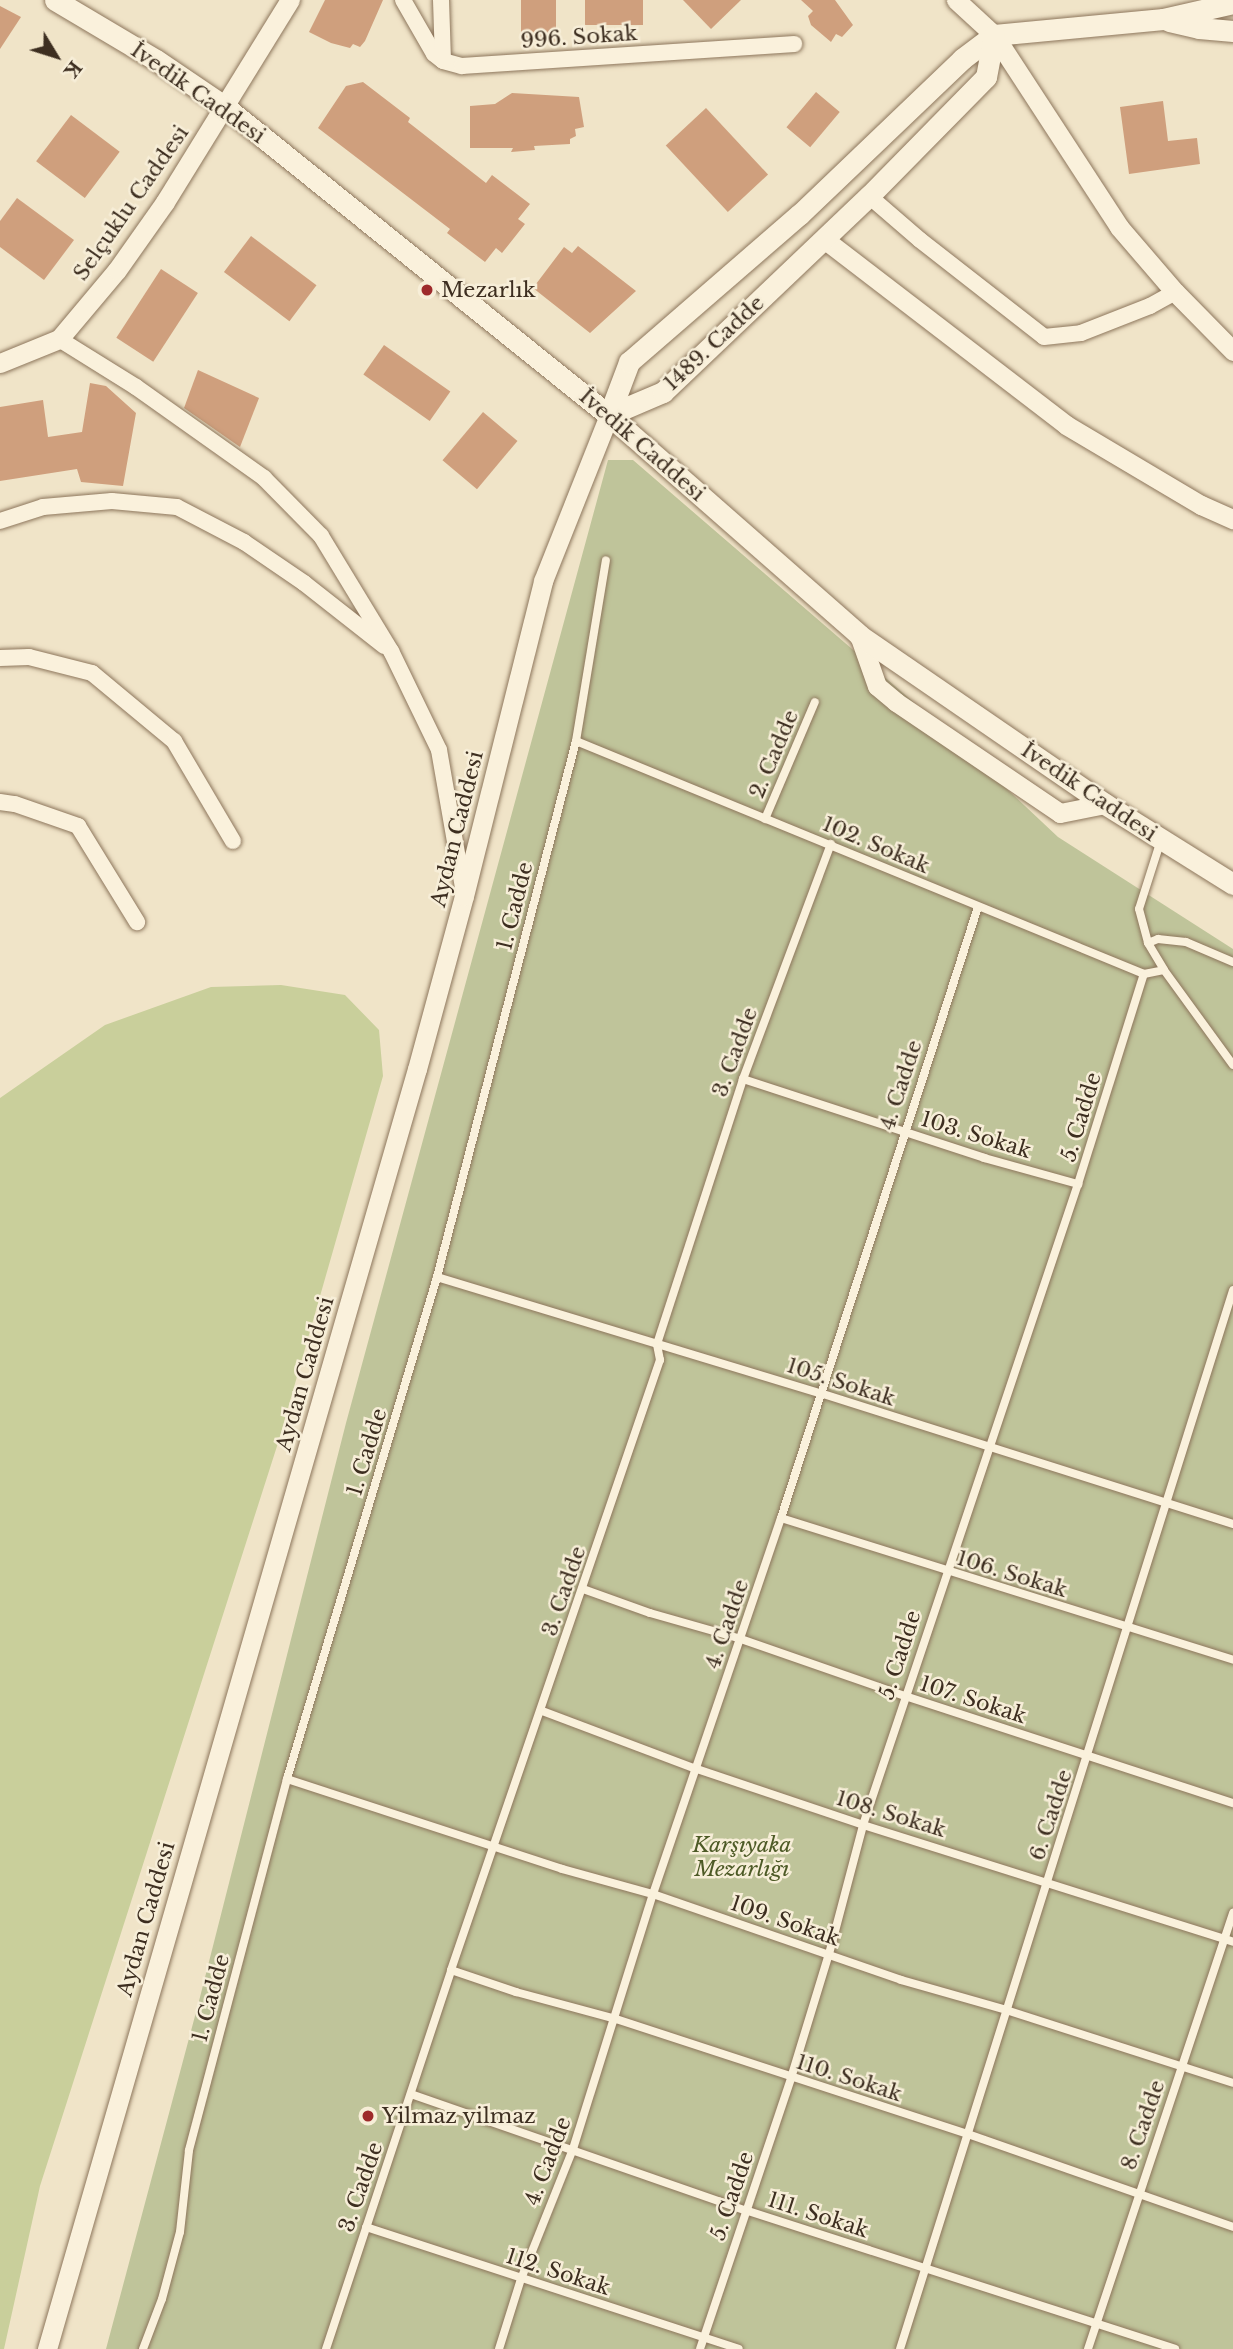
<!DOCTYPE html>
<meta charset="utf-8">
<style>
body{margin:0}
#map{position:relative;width:1233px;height:2349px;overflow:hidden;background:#f0e4c8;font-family:"Libre Baskerville",serif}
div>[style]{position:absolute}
.green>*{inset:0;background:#c9cf9b}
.cemetery>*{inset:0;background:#bfc49a}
.building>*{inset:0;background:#cf9f7d;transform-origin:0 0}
.roads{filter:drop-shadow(0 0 2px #8d765c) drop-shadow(0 0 2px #8d765c)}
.service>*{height:8px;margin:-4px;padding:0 4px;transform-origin:4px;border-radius:4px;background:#faf1dc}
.minor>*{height:16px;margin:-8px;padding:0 8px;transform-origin:8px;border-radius:8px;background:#faf1dc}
.tertiary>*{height:19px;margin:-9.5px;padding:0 9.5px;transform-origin:9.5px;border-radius:9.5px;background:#faf1dc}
.secondary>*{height:21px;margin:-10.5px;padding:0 10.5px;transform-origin:10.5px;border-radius:10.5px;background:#faf1dc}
.dots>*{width:19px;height:19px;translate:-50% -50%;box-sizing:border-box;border:4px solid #f7eed8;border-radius:50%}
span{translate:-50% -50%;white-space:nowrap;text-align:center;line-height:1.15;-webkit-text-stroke:5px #f7eed8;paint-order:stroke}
.street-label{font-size:21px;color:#3d2e20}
.poi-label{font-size:21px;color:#3d2e20}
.left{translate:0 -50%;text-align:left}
.park-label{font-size:21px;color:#4d5a26;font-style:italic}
.north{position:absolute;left:21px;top:21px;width:70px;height:70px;-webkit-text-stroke:5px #f7eed8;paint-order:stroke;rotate:128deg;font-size:19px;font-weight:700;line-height:28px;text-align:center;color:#3d2e20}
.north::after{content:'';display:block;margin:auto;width:24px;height:32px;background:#3d2e20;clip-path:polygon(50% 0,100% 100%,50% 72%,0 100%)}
</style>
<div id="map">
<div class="green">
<div style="clip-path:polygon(281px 985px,345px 995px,379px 1030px,383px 1076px,278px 1443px,40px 2186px,4px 2349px,0 2349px,0 1098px,105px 1025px,211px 987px)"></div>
</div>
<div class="cemetery">
<div style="clip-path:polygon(608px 460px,633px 460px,925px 712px,1058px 837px,1233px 949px,1233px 2349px,106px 2349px,199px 2001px,346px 1423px)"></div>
</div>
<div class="building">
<div style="clip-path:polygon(325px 0,383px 0,365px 41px,360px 47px,353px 44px,350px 48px,331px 43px,309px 32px)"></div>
<div style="left:521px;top:0;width:35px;height:42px"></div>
<div style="left:585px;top:0;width:58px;height:25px"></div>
<div style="clip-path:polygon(683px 0,741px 0,711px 29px)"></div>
<div style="clip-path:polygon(801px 0,835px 0,853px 25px,842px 37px,836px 34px,831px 42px,811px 25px,808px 16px,813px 11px)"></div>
<div style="clip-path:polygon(0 6px,21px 17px,0 49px)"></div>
<div style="clip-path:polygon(363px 82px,410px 118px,408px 122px,486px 183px,492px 175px,530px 204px,518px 219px,525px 224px,502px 253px,496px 248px,485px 262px,447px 233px,450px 229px,318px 128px,346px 86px)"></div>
<div style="left:816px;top:92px;width:31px;height:46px;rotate:40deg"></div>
<div style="clip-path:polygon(512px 93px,579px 97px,584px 127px,575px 129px,576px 136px,570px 139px,570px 144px,534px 146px,535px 150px,511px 152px,513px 148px,470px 148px,470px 106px,495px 104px)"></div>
<div style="clip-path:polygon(1163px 101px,1168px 141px,1197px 138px,1200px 164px,1129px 174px,1120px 107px)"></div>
<div style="left:706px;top:108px;width:91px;height:55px;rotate:47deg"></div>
<div style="left:71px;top:115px;width:61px;height:58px;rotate:37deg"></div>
<div style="clip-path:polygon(17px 198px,74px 240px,44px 280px,0 247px,0 221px)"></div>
<div style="left:251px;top:236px;width:82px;height:45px;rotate:37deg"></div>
<div style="clip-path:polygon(578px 246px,636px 291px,590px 333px,533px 288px,564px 247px,572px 253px)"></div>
<div style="left:161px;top:269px;width:44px;height:82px;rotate:33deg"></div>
<div style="left:384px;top:345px;width:81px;height:36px;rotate:35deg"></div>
<div style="clip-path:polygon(198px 370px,259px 398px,240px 447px,184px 408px)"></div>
<div style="clip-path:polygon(90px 383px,106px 386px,136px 413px,123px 486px,81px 482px,77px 469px,0 481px,0 407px,43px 400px,48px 437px,82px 432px)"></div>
<div style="left:483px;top:412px;width:45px;height:63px;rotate:40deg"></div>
</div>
<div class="roads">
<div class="service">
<div style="left:576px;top:741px;width:614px;rotate:22.3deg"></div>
<div style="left:1144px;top:974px;width:20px;rotate:-11deg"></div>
<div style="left:765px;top:819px;width:127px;rotate:-66.9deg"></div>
<div style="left:1161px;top:840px;width:72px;rotate:107.7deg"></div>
<div style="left:1139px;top:909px;width:35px;rotate:75deg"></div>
<div style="left:1148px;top:943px;width:31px;rotate:59deg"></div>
<div style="left:1164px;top:970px;width:117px;rotate:54deg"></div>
<div style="left:1148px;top:943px;width:11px;rotate:-22deg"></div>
<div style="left:1158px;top:939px;width:28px;rotate:6deg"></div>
<div style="left:1186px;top:942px;width:51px;rotate:23.1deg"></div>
<div style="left:743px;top:1079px;width:254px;rotate:18.1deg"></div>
<div style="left:984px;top:1158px;width:98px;rotate:15.5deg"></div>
<div style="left:437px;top:1277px;width:400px;rotate:16.9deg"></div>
<div style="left:820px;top:1393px;width:433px;rotate:17.6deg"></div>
<div style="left:781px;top:1518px;width:474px;rotate:17.4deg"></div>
<div style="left:583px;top:1589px;width:71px;rotate:19.7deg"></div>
<div style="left:650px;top:1613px;width:95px;rotate:15.9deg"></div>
<div style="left:741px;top:1639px;width:174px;rotate:19.2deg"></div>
<div style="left:905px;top:1696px;width:345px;rotate:18.1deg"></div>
<div style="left:542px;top:1711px;width:162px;rotate:20.6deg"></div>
<div style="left:694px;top:1768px;width:178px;rotate:18.6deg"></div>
<div style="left:863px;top:1825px;width:388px;rotate:17.5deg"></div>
<div style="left:287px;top:1779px;width:289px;rotate:18.1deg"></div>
<div style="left:562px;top:1869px;width:94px;rotate:15.4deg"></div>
<div style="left:653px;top:1894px;width:262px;rotate:19.1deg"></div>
<div style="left:901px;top:1980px;width:109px;rotate:15.9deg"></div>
<div style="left:1006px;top:2010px;width:238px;rotate:17.8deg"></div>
<div style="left:451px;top:1970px;width:69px;rotate:18.7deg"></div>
<div style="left:516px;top:1992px;width:104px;rotate:15.1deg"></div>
<div style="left:616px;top:2019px;width:370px;rotate:18.1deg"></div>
<div style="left:968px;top:2134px;width:281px;rotate:19.3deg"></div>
<div style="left:411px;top:2094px;width:354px;rotate:19.2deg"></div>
<div style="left:745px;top:2210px;width:452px;rotate:17.9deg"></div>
<div style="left:366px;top:2227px;width:392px;rotate:18.1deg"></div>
<div style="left:143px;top:2349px;width:53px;rotate:-69.2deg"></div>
<div style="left:162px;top:2299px;width:69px;rotate:-75deg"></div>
<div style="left:180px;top:2232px;width:82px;rotate:-83.7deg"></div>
<div style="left:189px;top:2150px;width:384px;rotate:-75.2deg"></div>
<div style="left:287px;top:1779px;width:524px;rotate:-73.36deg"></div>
<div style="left:437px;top:1277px;width:554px;rotate:-75.46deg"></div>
<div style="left:576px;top:741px;width:183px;rotate:-80.6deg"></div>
<div style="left:326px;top:2349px;width:399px;rotate:-71.7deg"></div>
<div style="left:451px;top:1970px;width:645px;rotate:-71.09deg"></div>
<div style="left:660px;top:1360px;width:16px;rotate:-101deg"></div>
<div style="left:657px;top:1344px;width:279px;rotate:-72deg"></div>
<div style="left:743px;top:1079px;width:251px;rotate:-69.5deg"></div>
<div style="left:499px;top:2349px;width:73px;rotate:-72.6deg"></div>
<div style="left:521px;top:2279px;width:140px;rotate:-68.2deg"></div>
<div style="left:573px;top:2149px;width:267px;rotate:-72.6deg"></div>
<div style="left:653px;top:1894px;width:397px;rotate:-71.2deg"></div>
<div style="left:781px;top:1518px;width:642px;rotate:-72.13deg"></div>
<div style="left:700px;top:2349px;width:286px;rotate:-71.4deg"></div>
<div style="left:791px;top:2078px;width:130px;rotate:-73deg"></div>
<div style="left:829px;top:1954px;width:133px;rotate:-75.2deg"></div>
<div style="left:863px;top:1825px;width:676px;rotate:-71.46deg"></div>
<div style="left:1078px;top:1184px;width:220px;rotate:-72.6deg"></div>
<div style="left:900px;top:2349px;width:1110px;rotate:-72.54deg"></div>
<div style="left:1088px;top:2349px;width:460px;rotate:-71.6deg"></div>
</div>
<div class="minor">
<div style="left:403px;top:0;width:62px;rotate:60.1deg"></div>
<div style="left:434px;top:54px;width:11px;rotate:38deg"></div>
<div style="left:443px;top:61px;width:20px;rotate:15deg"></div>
<div style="left:462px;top:66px;width:333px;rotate:-3.8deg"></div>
<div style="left:441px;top:0;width:61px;rotate:88.1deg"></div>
<div style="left:869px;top:196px;width:67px;rotate:40.8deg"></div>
<div style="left:920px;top:240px;width:157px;rotate:38deg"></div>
<div style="left:1044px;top:337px;width:37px;rotate:-6deg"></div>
<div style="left:1081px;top:333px;width:74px;rotate:-21.4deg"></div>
<div style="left:1150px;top:306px;width:29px;rotate:-29deg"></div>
<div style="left:59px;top:339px;width:91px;rotate:31.9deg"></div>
<div style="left:136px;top:387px;width:157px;rotate:35.4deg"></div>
<div style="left:264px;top:478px;width:81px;rotate:45.5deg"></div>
<div style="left:321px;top:536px;width:135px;rotate:58.7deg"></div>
<div style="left:391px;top:651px;width:110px;rotate:64.1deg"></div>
<div style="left:439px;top:750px;width:145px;rotate:80.1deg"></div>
<div style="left:0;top:521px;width:45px;rotate:-18deg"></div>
<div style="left:43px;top:507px;width:69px;rotate:-5deg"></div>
<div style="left:112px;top:501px;width:65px;rotate:5.3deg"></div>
<div style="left:177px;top:507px;width:76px;rotate:27.6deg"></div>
<div style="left:244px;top:542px;width:73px;rotate:34.3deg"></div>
<div style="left:304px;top:583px;width:102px;rotate:38.2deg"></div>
<div style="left:0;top:658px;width:29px;rotate:-2deg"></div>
<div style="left:29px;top:657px;width:65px;rotate:14.3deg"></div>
<div style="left:92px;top:673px;width:107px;rotate:39.7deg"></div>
<div style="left:174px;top:741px;width:116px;rotate:59.5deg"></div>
<div style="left:0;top:802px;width:15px;rotate:8deg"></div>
<div style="left:15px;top:804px;width:67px;rotate:19.2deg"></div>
<div style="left:78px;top:826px;width:113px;rotate:58.4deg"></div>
</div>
<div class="tertiary">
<div style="left:956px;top:0;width:52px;rotate:42.6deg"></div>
<div style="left:994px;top:35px;width:229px;rotate:56.9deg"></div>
<div style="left:1119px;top:227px;width:86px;rotate:49.3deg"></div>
<div style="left:1175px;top:292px;width:83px;rotate:45.5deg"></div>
<div style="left:824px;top:239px;width:305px;rotate:37.5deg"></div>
<div style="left:1066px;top:425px;width:157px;rotate:30.7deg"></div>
<div style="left:1201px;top:505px;width:35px;rotate:24deg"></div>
<div style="left:0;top:363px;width:64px;rotate:-22.1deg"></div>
<div style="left:59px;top:339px;width:90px;rotate:-50deg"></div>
<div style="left:117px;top:270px;width:83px;rotate:-54.8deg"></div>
<div style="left:165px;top:202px;width:238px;rotate:-58.3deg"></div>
<div style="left:859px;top:635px;width:54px;rotate:70.6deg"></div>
<div style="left:877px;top:686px;width:25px;rotate:40deg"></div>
<div style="left:896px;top:702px;width:198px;rotate:34.1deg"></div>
<div style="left:1060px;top:813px;width:46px;rotate:-11.3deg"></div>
<div style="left:47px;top:2349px;width:1332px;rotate:-73.88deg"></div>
<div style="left:417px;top:1069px;width:179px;rotate:-74.8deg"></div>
<div style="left:464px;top:896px;width:325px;rotate:-75.9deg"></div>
<div style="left:543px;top:581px;width:179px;rotate:-68.3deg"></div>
</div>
<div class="secondary">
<div style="left:55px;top:0;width:117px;rotate:30.7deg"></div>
<div style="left:156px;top:60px;width:82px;rotate:34.1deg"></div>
<div style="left:224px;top:106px;width:494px;rotate:38.8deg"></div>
<div style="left:609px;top:415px;width:333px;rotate:41.3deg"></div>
<div style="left:859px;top:635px;width:298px;rotate:34.5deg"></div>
<div style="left:1105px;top:804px;width:151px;rotate:32deg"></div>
<div style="left:1169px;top:21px;width:31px;rotate:13deg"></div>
<div style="left:1199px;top:28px;width:34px;rotate:5deg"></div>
<div style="left:609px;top:415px;width:57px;rotate:-69.3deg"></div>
<div style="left:629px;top:362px;width:225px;rotate:-40.9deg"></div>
<div style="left:799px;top:215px;width:226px;rotate:-43.7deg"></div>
<div style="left:962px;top:59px;width:40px;rotate:-37deg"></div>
<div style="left:994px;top:35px;width:170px;rotate:-5.4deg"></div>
<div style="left:1163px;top:19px;width:72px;rotate:-12.9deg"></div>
<div style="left:609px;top:415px;width:59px;rotate:-23.1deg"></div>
<div style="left:663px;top:392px;width:284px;rotate:-43.6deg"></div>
<div style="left:869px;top:196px;width:167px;rotate:-45.5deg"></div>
<div style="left:986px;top:77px;width:43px;rotate:-79.2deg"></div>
</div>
</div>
<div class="dots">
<div style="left:427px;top:290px;background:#9e2a2b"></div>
<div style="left:368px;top:2116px;background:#9e2a2b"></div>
</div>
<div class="street-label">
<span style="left:579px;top:37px;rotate:-4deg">996. Sokak</span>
<span style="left:198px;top:93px;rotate:35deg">İvedik Caddesi</span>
<span style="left:131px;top:203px;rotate:-55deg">Selçuklu Caddesi</span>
<span style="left:714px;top:343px;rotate:-43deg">1489. Cadde</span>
<span style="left:642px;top:445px;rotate:41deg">İvedik Caddesi</span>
<span style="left:774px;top:754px;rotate:-67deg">2. Cadde</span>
<span style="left:1089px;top:792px;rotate:34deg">İvedik Caddesi</span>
<span style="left:457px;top:829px;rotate:-76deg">Aydan Caddesi</span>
<span style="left:876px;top:845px;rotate:23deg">102. Sokak</span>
<span style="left:515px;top:906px;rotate:-76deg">1. Cadde</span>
<span style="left:735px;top:1052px;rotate:-70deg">3. Cadde</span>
<span style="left:901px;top:1085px;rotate:-72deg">4. Cadde</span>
<span style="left:1081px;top:1117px;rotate:-73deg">5. Cadde</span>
<span style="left:976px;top:1135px;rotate:17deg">103. Sokak</span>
<span style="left:305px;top:1374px;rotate:-74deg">Aydan Caddesi</span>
<span style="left:841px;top:1382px;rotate:18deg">105. Sokak</span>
<span style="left:367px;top:1452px;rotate:-73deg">1. Cadde</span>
<span style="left:1012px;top:1574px;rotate:17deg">106. Sokak</span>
<span style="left:564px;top:1591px;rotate:-71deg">3. Cadde</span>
<span style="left:727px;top:1624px;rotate:-71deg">4. Cadde</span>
<span style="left:900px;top:1655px;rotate:-72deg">5. Cadde</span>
<span style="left:973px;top:1700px;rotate:18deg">107. Sokak</span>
<span style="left:891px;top:1814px;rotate:17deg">108. Sokak</span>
<span style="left:1051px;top:1815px;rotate:-72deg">6. Cadde</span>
<span style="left:146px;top:1919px;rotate:-74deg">Aydan Caddesi</span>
<span style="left:785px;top:1921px;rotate:19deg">109. Sokak</span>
<span style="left:211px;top:1998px;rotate:-75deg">1. Cadde</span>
<span style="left:849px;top:2078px;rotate:18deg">110. Sokak</span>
<span style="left:1143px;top:2125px;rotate:-71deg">8. Cadde</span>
<span style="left:548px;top:2161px;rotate:-69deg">4. Cadde</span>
<span style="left:361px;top:2187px;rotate:-71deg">3. Cadde</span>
<span style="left:732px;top:2196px;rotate:-71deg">5. Cadde</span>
<span style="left:818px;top:2215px;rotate:18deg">111. Sokak</span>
<span style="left:558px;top:2272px;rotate:18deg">112. Sokak</span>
</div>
<div class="poi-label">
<span class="left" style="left:441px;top:290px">Mezarlık</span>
<span class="left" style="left:382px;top:2116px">Yilmaz yilmaz</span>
</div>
<div class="park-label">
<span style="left:742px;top:1857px">Karşıyaka<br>Mezarlığı</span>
</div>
<div class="north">K</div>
</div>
